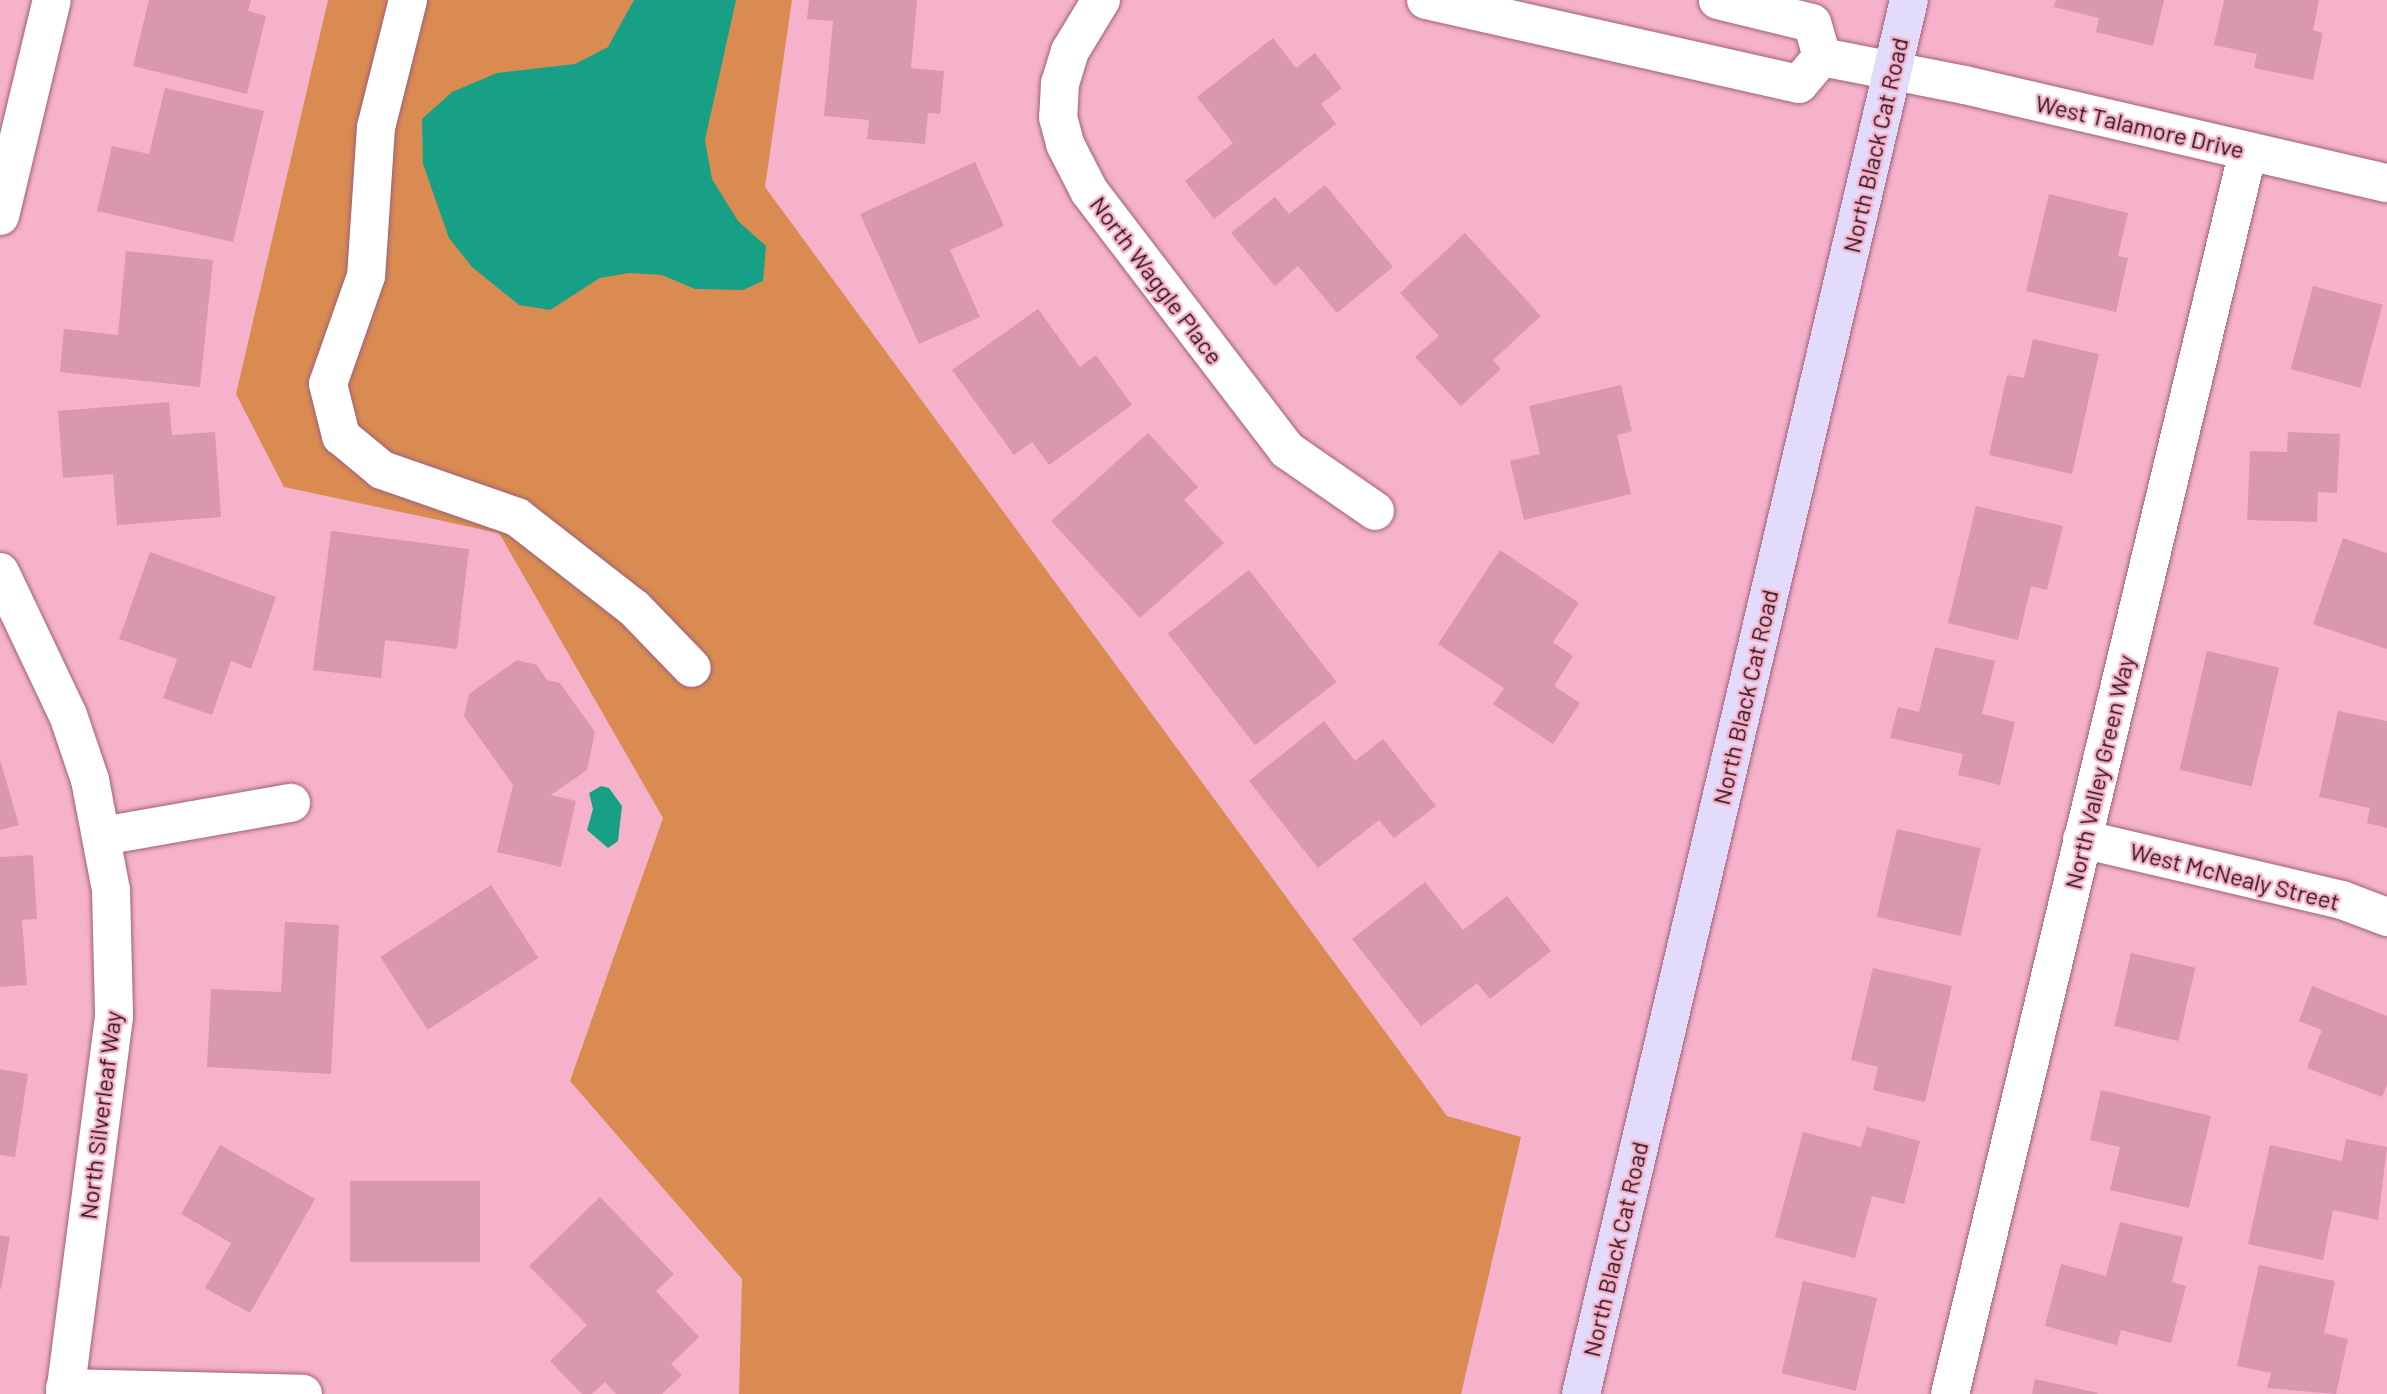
<!DOCTYPE html>
<style>
body{margin:0}
#map{position:relative;width:2387px;height:1394px;overflow:hidden;background:#f6b2cb;font-family:Barlow,sans-serif}
div>[style]{position:absolute}
.green>*{inset:0;background:#d98b51}
.water>*{inset:0;background:#18a086}
.building>*{inset:0;background:#d997b0;transform-origin:0 0}
.roads{filter:drop-shadow(0 0 2px #9e6179) drop-shadow(0 0 2px #9e6179)}
.minor>*{height:38px;margin:-19px;padding:0 19px;transform-origin:19px;border-radius:19px;background:#fff}
.major>*{height:38px;margin:-19px;padding:0 19px;transform-origin:19px;border-radius:19px;background:#e2dbfb}
span{translate:-50% -50%;white-space:nowrap;text-align:center;line-height:1.15;-webkit-text-stroke:5px #f6b2cb;paint-order:stroke}
.street-label{font-size:24px;color:#2d151e}
</style>
<div id="map">
<div class="green">
<div style="clip-path:polygon(328px 0,792px 0,765px 187px,1447px 1116px,1521px 1137px,1461px 1394px,739px 1394px,742px 1279px,570px 1081px,663px 818px,499px 533px,284px 487px,236px 394px)"></div>
</div>
<div class="water">
<div style="clip-path:polygon(634px 0,736px 0,705px 140px,712px 179px,738px 221px,766px 246px,763px 281px,743px 290px,695px 289px,662px 275px,629px 273px,600px 278px,550px 310px,519px 305px,472px 267px,449px 238px,423px 164px,422px 119px,452px 92px,497px 73px,575px 64px,608px 47px)"></div>
<div style="clip-path:polygon(601px 786px,609px 788px,622px 806px,618px 841px,608px 848px,587px 830px,593px 809px,589px 793px)"></div>
</div>
<div class="building">
<div style="clip-path:polygon(149px 0,251px 0,248px 11px,266px 16px,247px 94px,133px 66px)"></div>
<div style="clip-path:polygon(809px 0,917px 0,911px 68px,944px 71px,940px 114px,928px 113px,925px 144px,867px 139px,869px 120px,824px 116px,833px 21px,807px 19px)"></div>
<div style="clip-path:polygon(2056px 0,2164px 0,2153px 46px,2096px 32px,2099px 18px,2054px 7px)"></div>
<div style="clip-path:polygon(2224px 0,2319px 0,2313px 30px,2323px 33px,2313px 80px,2254px 68px,2257px 54px,2214px 45px)"></div>
<div style="clip-path:polygon(1273px 38px,1296px 68px,1315px 53px,1342px 88px,1321px 104px,1336px 124px,1214px 219px,1185px 181px,1233px 143px,1197px 97px)"></div>
<div style="clip-path:polygon(165px 88px,264px 111px,233px 242px,97px 211px,112px 146px,149px 154px)"></div>
<div style="clip-path:polygon(975px 162px,1004px 226px,950px 250px,980px 317px,919px 344px,860px 214px)"></div>
<div style="clip-path:polygon(1325px 185px,1393px 267px,1337px 313px,1298px 266px,1275px 286px,1231px 233px,1275px 197px,1289px 214px)"></div>
<div style="clip-path:polygon(2049px 194px,2128px 213px,2118px 256px,2128px 258px,2116px 312px,2026px 291px)"></div>
<div style="clip-path:polygon(1465px 233px,1541px 316px,1493px 360px,1501px 369px,1461px 406px,1415px 357px,1439px 336px,1400px 293px)"></div>
<div style="clip-path:polygon(126px 251px,213px 260px,200px 387px,60px 372px,64px 329px,118px 335px)"></div>
<div style="left:2313px;top:286px;width:72px;height:86px;rotate:15deg"></div>
<div style="clip-path:polygon(1038px 309px,1080px 367px,1096px 355px,1132px 405px,1049px 465px,1032px 442px,1014px 455px,952px 370px)"></div>
<div style="clip-path:polygon(2033px 339px,2099px 354px,2072px 474px,1989px 455px,2007px 375px,2024px 378px)"></div>
<div style="clip-path:polygon(1621px 385px,1632px 431px,1617px 435px,1631px 494px,1524px 520px,1510px 461px,1540px 454px,1529px 406px)"></div>
<div style="clip-path:polygon(169px 402px,172px 435px,215px 432px,221px 517px,117px 525px,113px 474px,63px 478px,58px 411px)"></div>
<div style="clip-path:polygon(2288px 432px,2340px 434px,2337px 493px,2318px 492px,2317px 522px,2247px 520px,2250px 451px,2287px 452px)"></div>
<div style="clip-path:polygon(1148px 433px,1198px 487px,1184px 500px,1224px 543px,1140px 618px,1051px 521px)"></div>
<div style="clip-path:polygon(1976px 506px,2063px 526px,2047px 590px,2031px 586px,2018px 640px,1948px 623px)"></div>
<div style="clip-path:polygon(331px 531px,469px 549px,457px 649px,385px 640px,381px 678px,313px 670px)"></div>
<div style="clip-path:polygon(2343px 538px,2387px 553px,2387px 649px,2313px 624px)"></div>
<div style="clip-path:polygon(1500px 550px,1579px 603px,1553px 642px,1573px 656px,1554px 686px,1580px 703px,1553px 744px,1493px 704px,1504px 688px,1438px 644px)"></div>
<div style="clip-path:polygon(150px 552px,276px 597px,251px 669px,231px 661px,212px 715px,163px 698px,177px 659px,119px 639px)"></div>
<div style="left:1249px;top:570px;width:142px;height:103px;rotate:52deg"></div>
<div style="clip-path:polygon(1935px 647px,1995px 661px,1982px 714px,2015px 722px,2000px 785px,1958px 775px,1963px 754px,1890px 738px,1898px 707px,1919px 712px)"></div>
<div style="left:2207px;top:651px;width:74px;height:122px;rotate:13deg"></div>
<div style="clip-path:polygon(517px 660px,537px 665px,547px 680px,560px 683px,595px 732px,587px 770px,551px 795px,576px 801px,561px 867px,497px 852px,513px 785px,464px 716px,469px 694px)"></div>
<div style="clip-path:polygon(2338px 711px,2387px 721px,2387px 828px,2367px 823px,2370px 808px,2319px 797px)"></div>
<div style="clip-path:polygon(1324px 721px,1355px 761px,1383px 739px,1436px 806px,1394px 838px,1379px 820px,1318px 868px,1249px 781px)"></div>
<div style="clip-path:polygon(0 760px,19px 825px,0 830px)"></div>
<div style="left:1897px;top:829px;width:86px;height:90px;rotate:13deg"></div>
<div style="clip-path:polygon(33px 855px,37px 919px,22px 920px,27px 985px,0 987px,0 857px)"></div>
<div style="clip-path:polygon(1425px 882px,1463px 930px,1507px 896px,1551px 951px,1490px 999px,1477px 983px,1421px 1026px,1352px 939px)"></div>
<div style="left:491px;top:885px;width:87px;height:132px;rotate:57deg"></div>
<div style="clip-path:polygon(285px 922px,339px 925px,331px 1074px,207px 1067px,211px 989px,281px 992px)"></div>
<div style="left:2131px;top:953px;width:66px;height:75px;rotate:13deg"></div>
<div style="clip-path:polygon(1873px 968px,1952px 986px,1925px 1102px,1873px 1090px,1878px 1067px,1851px 1060px)"></div>
<div style="clip-path:polygon(2312px 986px,2387px 1016px,2387px 1084px,2382px 1097px,2307px 1068px,2322px 1030px,2299px 1021px)"></div>
<div style="clip-path:polygon(0 1069px,28px 1074px,15px 1157px,0 1155px)"></div>
<div style="clip-path:polygon(2101px 1090px,2211px 1116px,2189px 1208px,2110px 1190px,2120px 1147px,2090px 1140px)"></div>
<div style="clip-path:polygon(1867px 1127px,1920px 1141px,1904px 1204px,1872px 1196px,1855px 1258px,1775px 1237px,1803px 1132px,1861px 1147px)"></div>
<div style="clip-path:polygon(2346px 1139px,2387px 1147px,2378px 1220px,2333px 1210px,2323px 1260px,2248px 1244px,2270px 1145px,2342px 1161px)"></div>
<div style="clip-path:polygon(220px 1145px,315px 1199px,250px 1313px,205px 1288px,231px 1243px,181px 1214px)"></div>
<div style="left:350px;top:1181px;width:130px;height:81px"></div>
<div style="clip-path:polygon(600px 1197px,674px 1274px,656px 1291px,699px 1337px,671px 1364px,682px 1375px,662px 1394px,616px 1394px,605px 1382px,592px 1394px,582px 1394px,550px 1361px,587px 1325px,529px 1266px)"></div>
<div style="clip-path:polygon(2120px 1222px,2183px 1237px,2172px 1282px,2186px 1286px,2171px 1343px,2121px 1330px,2117px 1345px,2045px 1326px,2061px 1264px,2106px 1276px)"></div>
<div style="clip-path:polygon(0 1235px,10px 1237px,1px 1289px,0 1289px)"></div>
<div style="clip-path:polygon(2259px 1265px,2335px 1281px,2324px 1333px,2348px 1339px,2336px 1394px,2267px 1388px,2271px 1373px,2237px 1366px)"></div>
<div style="left:1803px;top:1281px;width:76px;height:95px;rotate:13deg"></div>
<div style="clip-path:polygon(2035px 1379px,2098px 1393px,2098px 1394px,2032px 1394px)"></div>
</div>
<div class="roads">
<div class="minor">
<div style="left:408px;top:0;width:131px;rotate:104.1deg"></div>
<div style="left:376px;top:127px;width:149px;rotate:93.8deg"></div>
<div style="left:366px;top:276px;width:114px;rotate:109.4deg"></div>
<div style="left:328px;top:384px;width:54px;rotate:76deg"></div>
<div style="left:341px;top:436px;width:53px;rotate:39.7deg"></div>
<div style="left:382px;top:470px;width:143px;rotate:19.2deg"></div>
<div style="left:517px;top:517px;width:148px;rotate:37.9deg"></div>
<div style="left:634px;top:608px;width:83px;rotate:46deg"></div>
<div style="left:1101px;top:0;width:60px;rotate:121.3deg"></div>
<div style="left:1070px;top:51px;width:34px;rotate:107deg"></div>
<div style="left:1060px;top:83px;width:34px;rotate:93deg"></div>
<div style="left:1058px;top:117px;width:28px;rotate:75deg"></div>
<div style="left:1065px;top:144px;width:53px;rotate:62.9deg"></div>
<div style="left:1089px;top:191px;width:326px;rotate:52.6deg"></div>
<div style="left:1287px;top:450px;width:107px;rotate:34.7deg"></div>
<div style="left:1426px;top:0;width:382px;rotate:12.7deg"></div>
<div style="left:1799px;top:84px;width:35px;rotate:-50deg"></div>
<div style="left:1822px;top:57px;width:35px;rotate:-106deg"></div>
<div style="left:1812px;top:23px;width:97px;rotate:-166.3deg"></div>
<div style="left:1822px;top:57px;width:146px;rotate:11.1deg"></div>
<div style="left:1965px;top:85px;width:433px;rotate:13.1deg"></div>
<div style="left:0;top:216px;width:222px;rotate:-76.5deg"></div>
<div style="left:0;top:572px;width:158px;rotate:64.6deg"></div>
<div style="left:68px;top:715px;width:69px;rotate:71.3deg"></div>
<div style="left:90px;top:780px;width:112px;rotate:79.2deg"></div>
<div style="left:111px;top:890px;width:127px;rotate:88.6deg"></div>
<div style="left:114px;top:1017px;width:380px;rotate:97.4deg"></div>
<div style="left:103px;top:836px;width:191px;rotate:-10deg"></div>
<div style="left:2082px;top:839px;width:267px;rotate:13.2deg"></div>
<div style="left:2342px;top:900px;width:48px;rotate:20.7deg"></div>
<div style="left:65px;top:1388px;width:238px;rotate:1.4deg"></div>
<div style="left:1950px;top:1394px;width:1278px;rotate:-76.52deg"></div>
</div>
<div class="major">
<div style="left:1581px;top:1394px;width:1432px;rotate:-76.76deg"></div>
</div>
</div>
<div class="street-label">
<span style="left:2140px;top:126px;rotate:13deg">West Talamore Drive</span>
<span style="left:1875px;top:145px;rotate:-77deg">North Black Cat Road</span>
<span style="left:1157px;top:280px;rotate:53deg">North Waggle Place</span>
<span style="left:1745px;top:697px;rotate:-77deg">North Black Cat Road</span>
<span style="left:2099px;top:772px;rotate:-77deg">North Valley Green Way</span>
<span style="left:2235px;top:876px;rotate:14deg">West McNealy Street</span>
<span style="left:100px;top:1115px;rotate:-83deg">North Silverleaf Way</span>
<span style="left:1615px;top:1249px;rotate:-77deg">North Black Cat Road</span>
</div>
</div>
